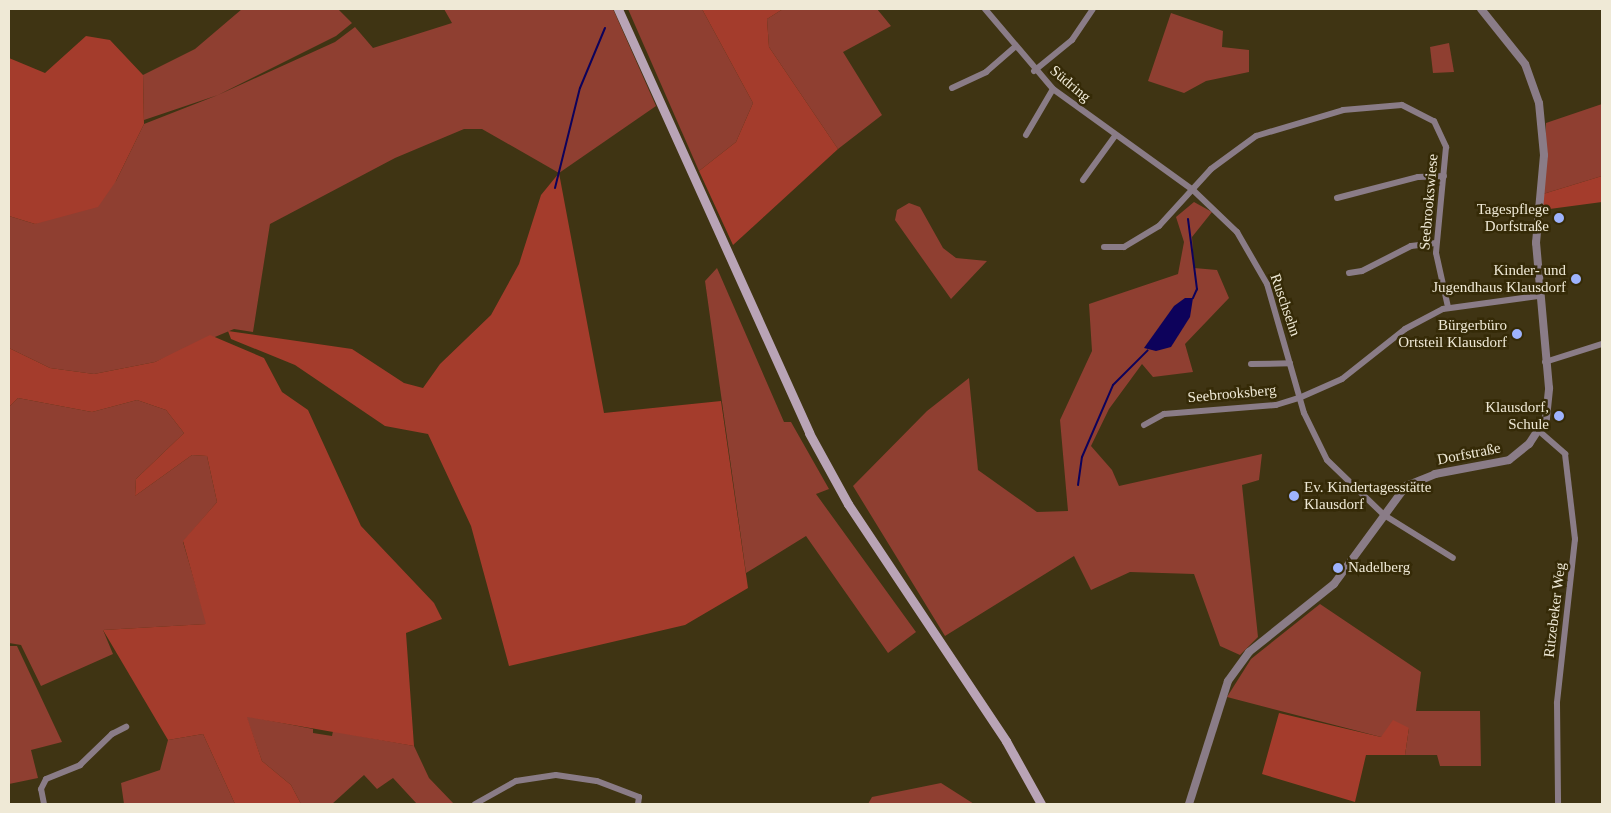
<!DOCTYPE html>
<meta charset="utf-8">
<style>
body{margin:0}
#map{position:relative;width:1611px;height:813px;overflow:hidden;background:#3f3413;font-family:"Times New Roman",serif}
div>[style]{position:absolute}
.green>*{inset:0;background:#8f3f31}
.forest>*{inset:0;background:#a43c2c}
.water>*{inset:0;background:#0d025b}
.stream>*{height:2px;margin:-1px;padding:0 1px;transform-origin:1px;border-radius:1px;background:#0d025b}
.minor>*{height:6px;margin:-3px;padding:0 3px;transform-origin:3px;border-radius:3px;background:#8a7c87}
.tertiary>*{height:8px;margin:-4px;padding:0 4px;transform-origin:4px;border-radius:4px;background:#8a7c87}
.secondary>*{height:9px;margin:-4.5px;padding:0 4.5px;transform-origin:4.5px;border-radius:4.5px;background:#b9a4b6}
.dots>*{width:14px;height:14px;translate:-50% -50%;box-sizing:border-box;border:2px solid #352a07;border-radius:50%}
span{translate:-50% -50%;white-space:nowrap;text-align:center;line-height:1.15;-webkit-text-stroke:5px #352a07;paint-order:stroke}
.street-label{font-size:15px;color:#efe9d6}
.poi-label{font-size:15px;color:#efe9d6}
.right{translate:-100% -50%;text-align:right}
.left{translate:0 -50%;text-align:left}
.frame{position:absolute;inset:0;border:10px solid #efe9d6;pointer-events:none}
</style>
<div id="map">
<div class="green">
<div style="clip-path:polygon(242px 9px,338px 9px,352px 23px,336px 36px,218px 95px,335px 42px,355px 27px,373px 48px,452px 23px,444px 9px,613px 9px,656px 106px,559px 173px,482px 129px,464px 129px,395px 158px,270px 224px,253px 332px,234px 329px,155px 362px,94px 374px,50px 368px,9px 348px,9px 216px,35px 224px,116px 181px,144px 124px,218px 95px,144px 120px,143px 75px,195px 49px)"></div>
<div style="clip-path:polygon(628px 9px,702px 9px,753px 103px,736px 142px,699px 171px)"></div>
<div style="clip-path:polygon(783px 9px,877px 9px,891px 26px,843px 52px,882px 115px,838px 149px,769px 47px,767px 19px)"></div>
<div style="clip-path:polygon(1171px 13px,1223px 31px,1222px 47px,1249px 50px,1249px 72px,1206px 81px,1184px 93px,1148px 81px)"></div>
<div style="clip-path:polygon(1449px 43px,1454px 72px,1433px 73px,1430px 47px)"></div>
<div style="clip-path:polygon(1602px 104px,1602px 176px,1543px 194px,1546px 123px)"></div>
<div style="clip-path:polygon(1194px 202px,1212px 212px,1192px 237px,1194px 268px,1217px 270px,1229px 298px,1185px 344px,1193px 372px,1153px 377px,1142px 364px,1109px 409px,1091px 446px,1112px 470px,1119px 486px,1262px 454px,1259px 480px,1242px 485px,1258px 637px,1240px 655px,1220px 646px,1194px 574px,1130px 572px,1091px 590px,1074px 556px,945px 636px,853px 486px,927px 411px,969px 378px,978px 470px,1037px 512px,1068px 511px,1060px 420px,1092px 351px,1089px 304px,1178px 274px,1184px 242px,1176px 217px)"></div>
<div style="clip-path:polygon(909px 203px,920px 207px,943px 248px,956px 258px,987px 261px,951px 299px,895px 220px,897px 210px)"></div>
<div style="clip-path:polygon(717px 268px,784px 422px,791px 422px,829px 489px,816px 494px,916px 632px,888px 653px,806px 536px,746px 573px,705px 281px)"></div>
<div style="clip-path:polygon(18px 398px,92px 412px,137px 400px,166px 410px,184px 433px,136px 479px,135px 496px,192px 455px,207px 456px,217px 502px,183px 542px,207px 624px,103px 630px,113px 654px,41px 686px,21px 645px,9px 643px,9px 407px)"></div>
<div style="clip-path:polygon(1320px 604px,1421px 672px,1416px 711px,1480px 711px,1481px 766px,1440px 766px,1437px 755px,1405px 755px,1409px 728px,1381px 737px,1227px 697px,1251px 659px)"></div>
<div style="clip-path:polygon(9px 646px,17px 646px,62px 742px,31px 750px,38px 778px,9px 784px)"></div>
<div style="clip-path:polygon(246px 716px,313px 729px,313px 733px,332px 736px,333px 731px,414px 746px,429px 778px,454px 804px,417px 804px,393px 778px,377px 789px,364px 775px,332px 804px,301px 804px,291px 785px,262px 761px)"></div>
<div style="clip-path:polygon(203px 734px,235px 804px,124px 804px,121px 783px,160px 770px,168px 740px)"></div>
<div style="clip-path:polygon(941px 783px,974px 804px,868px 804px,872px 797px)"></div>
</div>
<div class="forest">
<div style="clip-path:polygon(702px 9px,783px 9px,767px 19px,769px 47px,838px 149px,733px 245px,699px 171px,736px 142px,753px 103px)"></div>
<div style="clip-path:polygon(86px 36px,110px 40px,143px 75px,144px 124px,116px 181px,98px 207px,35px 224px,9px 216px,9px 58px,45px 73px)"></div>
<div style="clip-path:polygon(559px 173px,604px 413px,721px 401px,748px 588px,685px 625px,509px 666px,471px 526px,428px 434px,385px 426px,295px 365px,231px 339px,228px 331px,352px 349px,404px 383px,423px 388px,440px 364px,491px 315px,519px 264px,541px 195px)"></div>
<div style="clip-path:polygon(1602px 176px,1602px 202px,1542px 210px,1543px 194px)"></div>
<div style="clip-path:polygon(210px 335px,264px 358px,282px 392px,308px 410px,361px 526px,434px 603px,442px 619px,406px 633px,414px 746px,247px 717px,262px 761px,291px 785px,301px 804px,235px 804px,203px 734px,168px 740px,103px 630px,206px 624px,183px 541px,217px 502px,207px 456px,192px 455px,135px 496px,136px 479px,184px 433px,166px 410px,137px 400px,92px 412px,18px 398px,9px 407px,9px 348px,50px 368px,94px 374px,155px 362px)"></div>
<div style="clip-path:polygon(1279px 713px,1381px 737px,1393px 720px,1409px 728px,1405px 755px,1366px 755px,1355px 802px,1262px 774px)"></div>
</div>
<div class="water">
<div style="clip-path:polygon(1185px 298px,1193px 298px,1190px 317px,1171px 347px,1156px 351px,1144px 348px,1174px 306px)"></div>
</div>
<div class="stream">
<div style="left:555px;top:188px;width:103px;rotate:-76deg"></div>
<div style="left:580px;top:88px;width:65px;rotate:-67.4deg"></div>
<div style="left:1188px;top:219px;width:71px;rotate:82.7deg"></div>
<div style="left:1197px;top:289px;width:10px;rotate:114deg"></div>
<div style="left:1078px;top:485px;width:28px;rotate:-82deg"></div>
<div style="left:1082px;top:457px;width:78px;rotate:-66.7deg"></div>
<div style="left:1113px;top:385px;width:49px;rotate:-45deg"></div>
</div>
<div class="minor">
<div style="left:985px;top:9px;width:105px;rotate:49.6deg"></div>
<div style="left:1053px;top:89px;width:173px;rotate:35.8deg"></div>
<div style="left:1193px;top:190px;width:61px;rotate:43.7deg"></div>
<div style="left:1237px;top:232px;width:60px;rotate:60deg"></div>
<div style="left:1267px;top:284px;width:134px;rotate:74deg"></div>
<div style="left:1304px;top:413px;width:52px;rotate:63.9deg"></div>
<div style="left:1327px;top:460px;width:79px;rotate:44deg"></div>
<div style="left:1384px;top:515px;width:81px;rotate:31.9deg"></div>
<div style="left:1034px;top:71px;width:49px;rotate:-39.2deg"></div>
<div style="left:1072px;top:40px;width:37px;rotate:-56deg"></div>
<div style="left:952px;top:88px;width:38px;rotate:-25deg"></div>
<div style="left:986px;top:72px;width:37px;rotate:-41deg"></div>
<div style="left:1026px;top:135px;width:53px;rotate:-59.6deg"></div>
<div style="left:1083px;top:180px;width:54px;rotate:-54deg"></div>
<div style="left:1337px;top:198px;width:84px;rotate:-14.5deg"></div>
<div style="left:1418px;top:177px;width:26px;rotate:-2deg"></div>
<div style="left:1104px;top:247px;width:20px"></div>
<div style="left:1124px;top:247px;width:41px;rotate:-31deg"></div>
<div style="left:1159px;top:226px;width:77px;rotate:-47.6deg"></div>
<div style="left:1211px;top:169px;width:56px;rotate:-36.3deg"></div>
<div style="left:1256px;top:136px;width:91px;rotate:-16.6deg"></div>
<div style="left:1343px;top:110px;width:59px;rotate:-4.8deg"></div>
<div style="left:1402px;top:105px;width:36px;rotate:27deg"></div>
<div style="left:1434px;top:121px;width:29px;rotate:65deg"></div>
<div style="left:1446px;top:147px;width:106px;rotate:95.4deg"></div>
<div style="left:1436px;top:253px;width:55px;rotate:77.5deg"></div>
<div style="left:1349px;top:273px;width:13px;rotate:-9deg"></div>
<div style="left:1362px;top:271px;width:55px;rotate:-27deg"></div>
<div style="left:1411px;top:246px;width:25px;rotate:-7deg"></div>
<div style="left:1545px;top:362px;width:60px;rotate:-17.5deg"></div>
<div style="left:1251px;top:364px;width:39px;rotate:-1deg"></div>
<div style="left:1144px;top:425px;width:23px;rotate:-29deg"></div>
<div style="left:1164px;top:414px;width:112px;rotate:-4.6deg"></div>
<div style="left:1276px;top:405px;width:24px;rotate:-17deg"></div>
<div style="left:1299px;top:398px;width:47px;rotate:-23.8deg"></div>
<div style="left:1342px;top:379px;width:80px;rotate:-38.4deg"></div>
<div style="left:1405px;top:329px;width:43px;rotate:-27.8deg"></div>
<div style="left:1443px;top:309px;width:96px;rotate:-7.8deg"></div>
<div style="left:1539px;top:431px;width:35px;rotate:41deg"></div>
<div style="left:1565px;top:454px;width:86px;rotate:83.3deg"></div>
<div style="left:1575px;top:539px;width:165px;rotate:96.3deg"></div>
<div style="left:1557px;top:703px;width:101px;rotate:89.4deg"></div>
<div style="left:44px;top:804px;width:15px;rotate:-101deg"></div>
<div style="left:41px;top:789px;width:11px;rotate:-63deg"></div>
<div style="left:46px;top:779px;width:37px;rotate:-22deg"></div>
<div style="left:80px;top:765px;width:45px;rotate:-44.1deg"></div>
<div style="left:112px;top:734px;width:16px;rotate:-27deg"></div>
<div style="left:475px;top:804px;width:47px;rotate:-29.3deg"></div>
<div style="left:516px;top:781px;width:40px;rotate:-8.5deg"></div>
<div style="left:556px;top:775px;width:41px;rotate:8.3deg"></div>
<div style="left:597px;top:781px;width:45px;rotate:20.9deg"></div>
<div style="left:639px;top:797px;width:7px;rotate:98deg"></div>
</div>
<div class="tertiary">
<div style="left:1189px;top:804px;width:129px;rotate:-72.4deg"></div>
<div style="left:1228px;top:681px;width:36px;rotate:-54deg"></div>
<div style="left:1249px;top:652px;width:109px;rotate:-38.7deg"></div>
<div style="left:1334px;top:584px;width:122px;rotate:-53.7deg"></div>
<div style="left:1406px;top:486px;width:31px;rotate:-22deg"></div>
<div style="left:1435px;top:474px;width:75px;rotate:-10.7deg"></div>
<div style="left:1509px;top:460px;width:26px;rotate:-39deg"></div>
<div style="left:1529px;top:444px;width:31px;rotate:-57deg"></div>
<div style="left:1546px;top:418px;width:30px;rotate:-84deg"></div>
<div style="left:1549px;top:388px;width:146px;rotate:-95.1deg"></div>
<div style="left:1536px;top:243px;width:88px;rotate:-84.8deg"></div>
<div style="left:1544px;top:155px;width:52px;rotate:-95.5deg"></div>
<div style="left:1539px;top:103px;width:41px;rotate:-109.7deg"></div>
<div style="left:1525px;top:64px;width:70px;rotate:-128.7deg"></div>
</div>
<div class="secondary">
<div style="left:618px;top:9px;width:465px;rotate:65.7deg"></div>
<div style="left:809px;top:433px;width:81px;rotate:61.2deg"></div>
<div style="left:848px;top:504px;width:285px;rotate:56.3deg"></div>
<div style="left:1006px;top:741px;width:72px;rotate:60.9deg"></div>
</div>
<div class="dots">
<div style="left:1559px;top:218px;background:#9eb3fd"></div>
<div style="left:1576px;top:279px;background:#9eb3fd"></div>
<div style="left:1517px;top:334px;background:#9eb3fd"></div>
<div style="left:1559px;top:416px;background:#9eb3fd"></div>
<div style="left:1294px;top:496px;background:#9eb3fd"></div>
<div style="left:1338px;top:568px;background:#9eb3fd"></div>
</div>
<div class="street-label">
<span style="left:1070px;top:84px;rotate:40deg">Südring</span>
<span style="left:1429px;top:202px;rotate:-85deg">Seebrookswiese</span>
<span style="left:1285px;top:305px;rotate:71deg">Ruschsehn</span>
<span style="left:1232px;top:394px;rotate:-5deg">Seebrooksberg</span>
<span style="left:1469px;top:454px;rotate:-11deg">Dorfstraße</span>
<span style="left:1555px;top:610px;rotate:-83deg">Ritzebeker Weg</span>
</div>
<div class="poi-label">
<span class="right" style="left:1549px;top:218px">Tagespflege<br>Dorfstraße</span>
<span class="right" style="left:1566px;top:279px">Kinder- und<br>Jugendhaus Klausdorf</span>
<span class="right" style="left:1507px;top:334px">Bürgerbüro<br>Ortsteil Klausdorf</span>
<span class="right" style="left:1549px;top:416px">Klausdorf,<br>Schule</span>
<span class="left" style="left:1304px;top:496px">Ev. Kindertagesstätte<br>Klausdorf</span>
<span class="left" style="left:1348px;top:568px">Nadelberg</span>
</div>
<div class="frame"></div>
</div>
